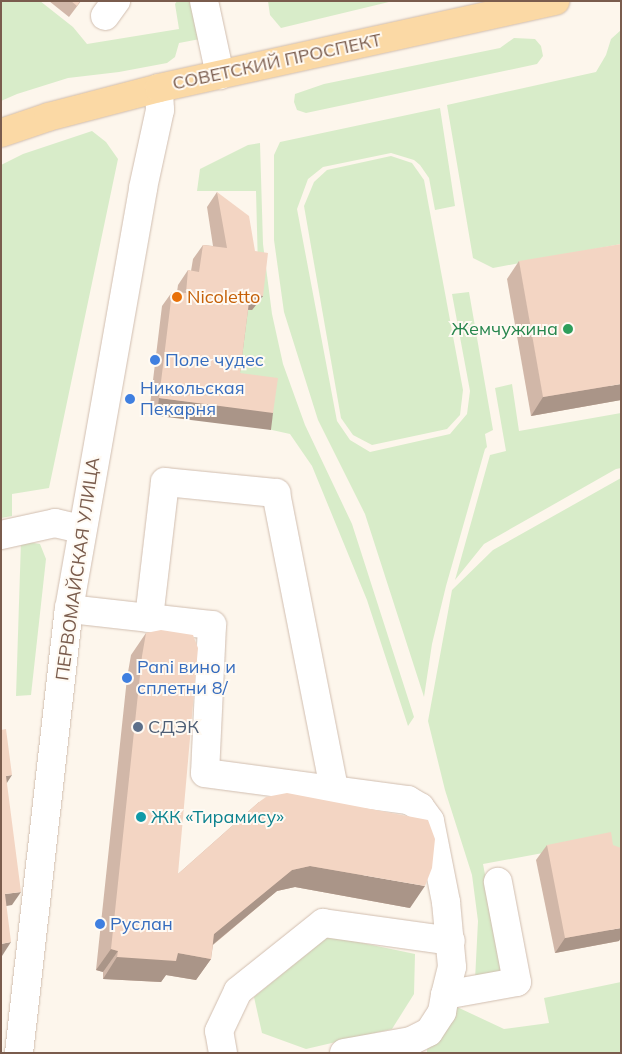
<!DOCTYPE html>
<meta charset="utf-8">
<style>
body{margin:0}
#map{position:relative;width:622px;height:1054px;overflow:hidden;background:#fdf6ec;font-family:Mulish,sans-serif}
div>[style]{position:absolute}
.green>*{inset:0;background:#d8ecc9}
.roads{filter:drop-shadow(0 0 1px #d1beb0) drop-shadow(0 0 1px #d1beb0)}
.minor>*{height:28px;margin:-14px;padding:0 14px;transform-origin:14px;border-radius:14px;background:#fff}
.major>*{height:28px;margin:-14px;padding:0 14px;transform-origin:14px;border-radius:14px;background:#fbd9a5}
.wall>*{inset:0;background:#d1b7a8}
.shaded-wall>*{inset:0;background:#aa9588;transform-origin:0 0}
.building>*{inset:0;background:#f3d5c3}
.dots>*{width:14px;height:14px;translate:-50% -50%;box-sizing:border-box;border:2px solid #fffaf3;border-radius:50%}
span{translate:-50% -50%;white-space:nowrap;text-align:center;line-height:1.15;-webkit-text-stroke:4px #fffaf3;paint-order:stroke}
.street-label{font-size:18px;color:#7a5c4d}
.food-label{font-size:18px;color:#c56008}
.left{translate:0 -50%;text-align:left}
.leisure-label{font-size:18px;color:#27864d}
.right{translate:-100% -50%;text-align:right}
.shop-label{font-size:18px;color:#366cbe}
.service-label{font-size:18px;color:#4e5e75}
.culture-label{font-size:18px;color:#0d838f}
.frame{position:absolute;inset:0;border:2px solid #7a5c4d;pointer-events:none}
</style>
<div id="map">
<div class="green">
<div style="clip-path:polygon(1px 1px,40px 1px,73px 27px,87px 44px,179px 29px,175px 4px,177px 1px,196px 1px,200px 39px,179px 43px,175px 57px,167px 63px,119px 72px,68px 78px,17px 94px,1px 101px)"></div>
<div style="clip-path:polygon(268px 1px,393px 1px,281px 28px,270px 15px)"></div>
<div style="clip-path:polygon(621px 30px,621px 244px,493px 268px,473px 258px,447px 105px,596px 72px,606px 55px,611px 39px)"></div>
<div style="clip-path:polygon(514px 38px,535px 39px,541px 46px,543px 56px,537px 64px,306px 113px,297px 110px,294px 102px,295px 94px,324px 84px,500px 48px)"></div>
<div style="clip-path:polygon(440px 108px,455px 206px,435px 210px,429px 178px,420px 165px,414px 160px,391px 153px,323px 167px,308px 179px,297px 209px,337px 421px,350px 440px,370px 452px,450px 434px,467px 414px,470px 391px,452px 294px,469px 292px,493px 430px,485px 434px,487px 447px,485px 449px,446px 586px,432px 644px,424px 697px,365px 514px,318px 420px,284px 312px,274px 240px,274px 155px,280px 142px)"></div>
<div style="clip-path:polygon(92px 131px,106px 142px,118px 159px,49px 488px,12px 494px,12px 516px,1px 518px,1px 165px,23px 154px)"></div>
<div style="clip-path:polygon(260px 143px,263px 244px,272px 314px,283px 364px,305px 425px,352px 524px,414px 717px,408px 726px,367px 600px,312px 466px,290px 434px,263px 428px,267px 393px,229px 388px,239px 309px,252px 310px,258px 268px,256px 191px,197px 191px,200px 169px,248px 145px)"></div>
<div style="clip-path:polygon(391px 156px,412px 163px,424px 180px,463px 390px,460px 415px,447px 429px,372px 445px,353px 435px,341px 418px,304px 206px,314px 182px,327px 170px)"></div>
<div style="clip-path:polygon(512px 384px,519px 431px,621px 413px,621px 468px,616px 469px,484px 544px,455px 580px,490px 455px,506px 451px,495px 388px)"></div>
<div style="clip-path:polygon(621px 478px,621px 852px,602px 842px,483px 864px,504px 974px,475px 980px,478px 921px,472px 875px,445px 790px,428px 721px,452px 590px,493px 550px)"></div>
<div style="clip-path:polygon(21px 541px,40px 544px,46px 559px,31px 695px,16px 696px)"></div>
<div style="clip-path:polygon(329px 936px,415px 954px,414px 994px,392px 1029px,306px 1049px,262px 1033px,254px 997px)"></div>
<div style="clip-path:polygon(621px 982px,621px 1053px,427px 1053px,427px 1048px,453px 1020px,457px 1007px,504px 1029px,549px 1023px,544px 998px)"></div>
</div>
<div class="roads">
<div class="minor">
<div style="left:204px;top:1px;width:76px;rotate:77.8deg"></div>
<div style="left:105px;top:16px;width:19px;rotate:-54deg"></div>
<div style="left:1px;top:535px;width:55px;rotate:-12.5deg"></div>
<div style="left:55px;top:523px;width:28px;rotate:13deg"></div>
<div style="left:69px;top:609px;width:144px;rotate:6.4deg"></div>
<div style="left:212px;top:625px;width:148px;rotate:92.7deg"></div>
<div style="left:205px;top:773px;width:205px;rotate:7.6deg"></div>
<div style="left:408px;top:800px;width:14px;rotate:30deg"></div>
<div style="left:420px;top:807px;width:17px;rotate:54deg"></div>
<div style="left:430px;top:821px;width:83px;rotate:78.8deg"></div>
<div style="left:446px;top:902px;width:65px;rotate:84.7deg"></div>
<div style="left:452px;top:967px;width:29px;rotate:104deg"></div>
<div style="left:149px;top:618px;width:137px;rotate:-83.3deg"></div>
<div style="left:165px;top:482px;width:112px;rotate:5.7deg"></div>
<div style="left:276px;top:493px;width:303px;rotate:78.9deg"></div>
<div style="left:19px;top:1053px;width:447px;rotate:-83.6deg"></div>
<div style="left:69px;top:609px;width:427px;rotate:-80deg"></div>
<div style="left:143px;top:188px;width:80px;rotate:-77.7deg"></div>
<div style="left:160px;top:110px;width:22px;rotate:-93deg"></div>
<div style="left:223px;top:1053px;width:22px;rotate:-100deg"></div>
<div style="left:219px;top:1031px;width:44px;rotate:-64.6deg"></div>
<div style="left:238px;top:991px;width:109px;rotate:-38.7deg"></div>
<div style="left:323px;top:923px;width:129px;rotate:8deg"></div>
<div style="left:344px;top:1053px;width:68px;rotate:-10.2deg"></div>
<div style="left:411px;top:1041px;width:20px;rotate:-27deg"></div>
<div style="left:429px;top:1032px;width:24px;rotate:-57deg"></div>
<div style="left:442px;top:1012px;width:17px;rotate:-80deg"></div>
<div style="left:445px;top:995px;width:73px;rotate:-10.2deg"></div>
<div style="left:517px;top:982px;width:102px;rotate:-100.8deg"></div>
</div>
<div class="major">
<div style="left:1px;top:133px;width:50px;rotate:-18.8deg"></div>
<div style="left:48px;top:117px;width:115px;rotate:-14.6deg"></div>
<div style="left:159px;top:88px;width:406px;rotate:-12.4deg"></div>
</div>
</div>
<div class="wall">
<div style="clip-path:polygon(49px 1px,81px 1px,69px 17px)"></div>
<div style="clip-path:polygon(217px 192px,263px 296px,252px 310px,248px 310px,240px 373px,263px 428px,149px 413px,162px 306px,172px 292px,177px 292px,178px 285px,188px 270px,191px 271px,193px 259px,203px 245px,213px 246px,207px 207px)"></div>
<div style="clip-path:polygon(519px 261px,621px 400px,531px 416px,507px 279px)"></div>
<div style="clip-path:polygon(146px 633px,178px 874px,259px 802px,410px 908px,295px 887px,277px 891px,213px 945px,211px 959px,196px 980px,166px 975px,161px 982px,103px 979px,103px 972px,96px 970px,127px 678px,131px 655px)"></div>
<div style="clip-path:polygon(547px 845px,619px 941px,555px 953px,536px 860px)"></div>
</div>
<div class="shaded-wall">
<div style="clip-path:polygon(250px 294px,263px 296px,252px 310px,239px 309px)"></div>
<div style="clip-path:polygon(621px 384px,621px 400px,531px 416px,543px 397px)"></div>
<div style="left:159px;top:398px;width:115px;height:18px;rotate:7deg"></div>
<div style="clip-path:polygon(12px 775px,3px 789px,6px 776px)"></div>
<div style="clip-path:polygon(310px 866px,425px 886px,410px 908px,295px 887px,277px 891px,199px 956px,214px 934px,292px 870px)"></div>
<div style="clip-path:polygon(21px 892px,12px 905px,1px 907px,5px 894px)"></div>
<div style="clip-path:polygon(621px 928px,621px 938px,619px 941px,555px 953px,565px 938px)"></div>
<div style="clip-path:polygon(11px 942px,2px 956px,1px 956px,1px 944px)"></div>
<div style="clip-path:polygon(111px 949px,118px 951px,103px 972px,96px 970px)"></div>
<div style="clip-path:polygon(178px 953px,211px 959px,196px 980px,166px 975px,161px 982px,103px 979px,117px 957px)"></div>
</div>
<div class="building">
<div style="clip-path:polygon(71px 1px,80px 1px,77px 6px)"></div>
<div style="clip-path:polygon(217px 192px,249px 216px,255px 251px,268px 253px,263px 296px,250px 294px,240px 373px,278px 378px,273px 413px,159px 398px,172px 292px,186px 293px,188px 270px,199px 272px,203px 245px,227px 248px)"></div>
<div style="clip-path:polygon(621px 244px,621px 384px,543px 397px,519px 261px)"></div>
<div style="clip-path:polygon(161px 630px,193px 635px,198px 648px,178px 874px,259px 802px,266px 797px,287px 793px,428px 820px,435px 839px,432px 868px,425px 886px,310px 866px,292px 870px,214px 934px,211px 959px,178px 953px,176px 961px,117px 957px,118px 951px,111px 949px,142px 656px,146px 633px)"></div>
<div style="clip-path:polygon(6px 729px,12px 775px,6px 776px,21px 892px,5px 894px,11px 942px,1px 944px,1px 730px)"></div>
<div style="clip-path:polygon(611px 832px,613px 845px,621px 848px,621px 928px,565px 938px,547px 845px)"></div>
</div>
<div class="dots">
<div style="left:177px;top:297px;background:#e8710a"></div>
<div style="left:568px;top:329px;background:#2e9e5b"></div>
<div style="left:155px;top:360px;background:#3f7fe0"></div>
<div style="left:130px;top:399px;background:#3f7fe0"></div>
<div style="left:127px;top:678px;background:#3f7fe0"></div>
<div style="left:138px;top:727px;background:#5c6f8a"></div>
<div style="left:141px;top:817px;background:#0f9aa8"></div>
<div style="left:100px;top:924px;background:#3f7fe0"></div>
</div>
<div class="street-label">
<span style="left:277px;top:62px;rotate:-12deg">СОВЕТСКИЙ ПРОСПЕКТ</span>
<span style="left:78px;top:569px;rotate:-82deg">ПЕРВОМАЙСКАЯ УЛИЦА</span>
</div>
<div class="food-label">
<span class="left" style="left:187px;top:297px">Nicoletto</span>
</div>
<div class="leisure-label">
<span class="right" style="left:558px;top:329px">Жемчужина</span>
</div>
<div class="shop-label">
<span class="left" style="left:165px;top:360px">Поле чудес</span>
<span class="left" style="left:140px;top:399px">Никольская<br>Пекарня</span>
<span class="left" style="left:137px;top:678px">Pani вино и<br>сплетни 8/</span>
<span class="left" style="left:110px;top:924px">Руслан</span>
</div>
<div class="service-label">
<span class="left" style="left:148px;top:727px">СДЭК</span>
</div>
<div class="culture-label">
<span class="left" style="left:151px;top:817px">ЖК «Тирамису»</span>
</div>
<div class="frame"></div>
</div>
